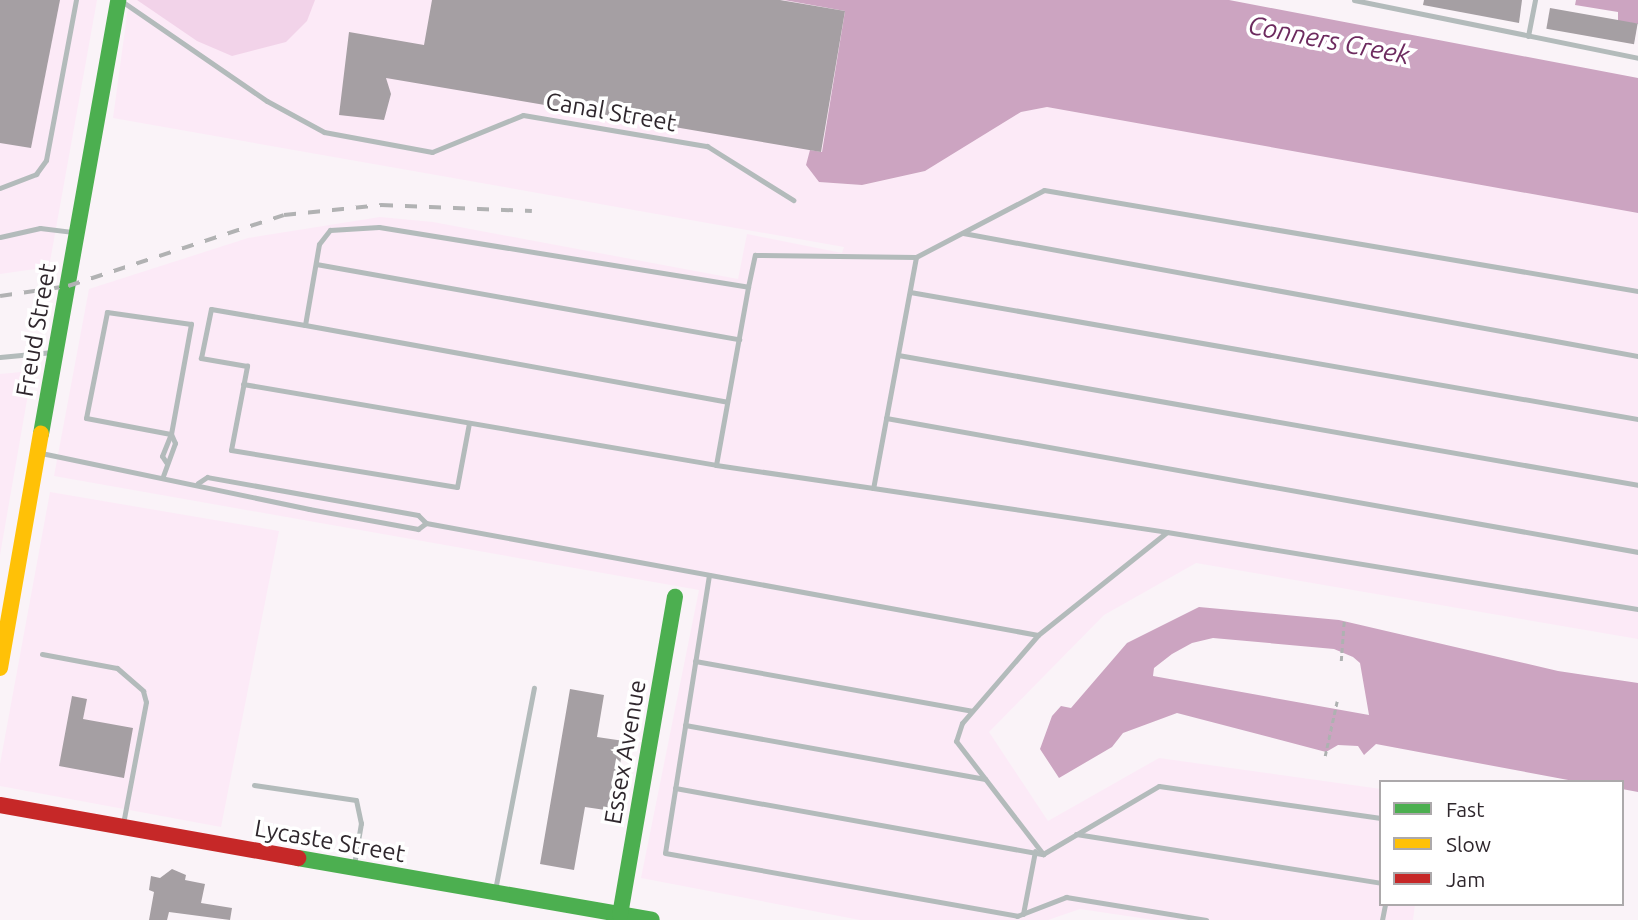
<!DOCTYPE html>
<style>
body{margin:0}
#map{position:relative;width:1638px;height:920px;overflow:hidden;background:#faf3f8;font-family:Ubuntu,sans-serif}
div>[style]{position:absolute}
.built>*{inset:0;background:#fceaf7}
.green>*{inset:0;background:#f2d3e9}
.water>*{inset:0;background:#cca4c1}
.building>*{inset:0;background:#a59fa3;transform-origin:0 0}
.path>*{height:2.5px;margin-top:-1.25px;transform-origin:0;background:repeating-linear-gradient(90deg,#aeb1b1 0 5px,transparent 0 8.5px)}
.lane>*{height:5px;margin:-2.5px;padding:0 2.5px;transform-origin:2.5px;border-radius:2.5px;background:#b3bbbb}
.fast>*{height:16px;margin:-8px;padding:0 8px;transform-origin:8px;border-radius:8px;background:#4caf50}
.slow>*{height:16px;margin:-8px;padding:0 8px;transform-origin:8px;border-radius:8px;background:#ffc107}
.jam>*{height:16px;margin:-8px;padding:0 8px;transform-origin:8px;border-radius:8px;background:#c62828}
.rail>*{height:3.5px;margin-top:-1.75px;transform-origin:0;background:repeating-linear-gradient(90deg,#b1b2b3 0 12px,transparent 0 24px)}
span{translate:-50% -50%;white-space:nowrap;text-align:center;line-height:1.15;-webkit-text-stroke:7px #fff;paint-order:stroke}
.street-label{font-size:24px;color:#2f272d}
.water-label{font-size:26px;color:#6d2b5f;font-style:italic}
.legend{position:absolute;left:1379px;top:780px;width:245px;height:126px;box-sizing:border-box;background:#fff;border:2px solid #aca9ab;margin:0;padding:9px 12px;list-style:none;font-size:21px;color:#2f272d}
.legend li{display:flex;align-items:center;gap:14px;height:35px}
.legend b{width:35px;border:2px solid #aca9ab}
</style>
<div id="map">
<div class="built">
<div style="clip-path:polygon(0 0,97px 0,49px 267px,0 274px)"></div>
<div style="clip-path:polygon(129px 0,784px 0,845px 11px,822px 153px,806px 165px,819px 182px,862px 185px,925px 171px,1021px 112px,1047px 107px,1638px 213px,1638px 639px,1196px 563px,1104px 615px,989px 732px,1048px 821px,1159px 758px,1381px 789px,1381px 904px,1415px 904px,1413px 920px,1154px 920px,1080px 909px,1048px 920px,860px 920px,641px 878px,699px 590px,54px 476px,89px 289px,248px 238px,380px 217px,433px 222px,738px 279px,747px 234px,842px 253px,844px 247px,113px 118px)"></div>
<div style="clip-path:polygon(32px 371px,0 555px,0 374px)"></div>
<div style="clip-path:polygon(50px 492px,279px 531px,221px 827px,0 786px,0 764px)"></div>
</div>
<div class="green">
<div style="clip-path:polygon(137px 0,315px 0,307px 21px,286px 42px,232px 56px,197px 41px)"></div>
</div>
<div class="water">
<div style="clip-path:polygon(784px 0,1229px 0,1638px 78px,1638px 213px,1047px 107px,1021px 112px,925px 171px,862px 185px,819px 182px,806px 165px,810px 150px,822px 152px,845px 11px)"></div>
<div style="clip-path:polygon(1576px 0,1638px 0,1638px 24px,1618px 21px,1618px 12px,1575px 5px)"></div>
<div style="clip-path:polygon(evenodd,1199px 607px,1339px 620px,1558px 671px,1638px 683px,1638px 792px,1622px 789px,1622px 782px,1579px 782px,1376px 744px,1364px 755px,1358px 746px,1338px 745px,1326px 752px,1177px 713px,1123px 733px,1112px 747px,1059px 778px,1040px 749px,1052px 716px,1061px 706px,1071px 708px,1127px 643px,1199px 607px,1213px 638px,1334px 649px,1353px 657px,1360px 663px,1369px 715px,1153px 676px,1154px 668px,1172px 654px,1192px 643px,1213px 638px)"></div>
</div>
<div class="building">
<div style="clip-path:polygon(0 0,60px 0,31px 148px,0 143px)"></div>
<div style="clip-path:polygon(432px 0,780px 0,845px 11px,821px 152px,386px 78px,391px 94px,384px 120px,339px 115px,349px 32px,424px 45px)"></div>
<div style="clip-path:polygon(1424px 0,1522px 0,1519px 23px,1423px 5px)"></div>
<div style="left:1550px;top:8px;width:89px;height:21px;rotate:10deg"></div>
<div style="clip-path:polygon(570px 689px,604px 695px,597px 737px,624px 741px,612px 811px,585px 807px,574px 870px,540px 864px)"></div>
<div style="clip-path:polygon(72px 696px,87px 699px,83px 719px,133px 728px,124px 778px,59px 766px)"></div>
<div style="clip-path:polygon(172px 869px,186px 875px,185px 880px,205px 884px,201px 903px,232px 908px,230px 920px,169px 912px,167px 920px,149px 920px,154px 892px,149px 890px,151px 876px,160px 878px)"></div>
</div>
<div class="path">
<div style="left:1341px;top:661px;width:40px;rotate:-85.7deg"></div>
<div style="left:1325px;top:756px;width:56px;rotate:-77.7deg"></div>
</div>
<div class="lane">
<div style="left:120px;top:0;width:178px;rotate:34.5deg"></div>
<div style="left:267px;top:101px;width:65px;rotate:28.5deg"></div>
<div style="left:324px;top:132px;width:110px;rotate:10.5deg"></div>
<div style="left:432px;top:152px;width:98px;rotate:-22.1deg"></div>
<div style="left:523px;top:115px;width:187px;rotate:9.6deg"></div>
<div style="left:707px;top:146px;width:102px;rotate:32.1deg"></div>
<div style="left:1354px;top:0;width:290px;rotate:11.5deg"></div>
<div style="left:1528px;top:36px;width:37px;rotate:-79deg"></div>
<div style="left:0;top:188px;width:39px;rotate:-21deg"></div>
<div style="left:36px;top:174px;width:17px;rotate:-54deg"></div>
<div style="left:46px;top:160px;width:163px;rotate:-79.4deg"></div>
<div style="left:963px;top:233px;width:686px;rotate:10.33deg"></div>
<div style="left:0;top:237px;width:41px;rotate:-12.7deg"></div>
<div style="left:40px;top:228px;width:34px;rotate:7deg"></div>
<div style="left:916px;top:257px;width:235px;rotate:100.5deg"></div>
<div style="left:873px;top:488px;width:297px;rotate:8.5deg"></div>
<div style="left:316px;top:264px;width:430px;rotate:10.1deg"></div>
<div style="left:910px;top:292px;width:739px;rotate:9.9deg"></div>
<div style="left:305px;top:325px;width:429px;rotate:10.3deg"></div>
<div style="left:898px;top:355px;width:751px;rotate:9.96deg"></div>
<div style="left:0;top:357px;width:53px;rotate:-5.4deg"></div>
<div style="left:243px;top:384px;width:480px;rotate:9.7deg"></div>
<div style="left:716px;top:465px;width:181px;rotate:-79.8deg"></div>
<div style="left:886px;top:418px;width:764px;rotate:10.1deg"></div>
<div style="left:469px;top:423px;width:65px;rotate:100.6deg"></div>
<div style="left:457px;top:487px;width:229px;rotate:-170.7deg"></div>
<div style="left:231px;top:450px;width:86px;rotate:-79.2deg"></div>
<div style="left:247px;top:366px;width:47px;rotate:-170.1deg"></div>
<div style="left:201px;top:358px;width:50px;rotate:-78.5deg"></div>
<div style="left:211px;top:309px;width:95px;rotate:9.7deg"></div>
<div style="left:305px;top:325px;width:82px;rotate:-80.2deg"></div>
<div style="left:319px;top:244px;width:18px;rotate:-52deg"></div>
<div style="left:330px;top:230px;width:49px;rotate:-3.5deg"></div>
<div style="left:379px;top:227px;width:374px;rotate:9.2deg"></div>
<div style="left:748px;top:287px;width:33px;rotate:-78deg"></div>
<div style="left:755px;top:255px;width:161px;rotate:0.7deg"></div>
<div style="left:916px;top:257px;width:144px;rotate:-27.6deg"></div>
<div style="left:1044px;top:190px;width:603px;rotate:9.65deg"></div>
<div style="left:41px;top:453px;width:274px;rotate:11.8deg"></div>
<div style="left:309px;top:509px;width:111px;rotate:10.4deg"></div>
<div style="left:418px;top:529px;width:10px;rotate:-37deg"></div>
<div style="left:426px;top:523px;width:11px;rotate:-135deg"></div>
<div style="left:418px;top:515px;width:214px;rotate:-169.8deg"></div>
<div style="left:207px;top:477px;width:11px;rotate:146deg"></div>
<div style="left:166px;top:462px;width:7px;rotate:-124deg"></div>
<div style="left:162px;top:456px;width:24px;rotate:-68deg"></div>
<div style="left:171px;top:434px;width:112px;rotate:-79.7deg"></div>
<div style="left:191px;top:324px;width:85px;rotate:-171.9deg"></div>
<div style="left:107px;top:312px;width:108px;rotate:101.2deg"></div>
<div style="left:86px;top:418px;width:86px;rotate:10.7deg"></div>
<div style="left:716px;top:465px;width:159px;rotate:8.3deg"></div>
<div style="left:163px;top:476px;width:35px;rotate:-70deg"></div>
<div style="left:175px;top:443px;width:10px;rotate:-114deg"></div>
<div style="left:426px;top:523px;width:622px;rotate:10.37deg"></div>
<div style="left:1038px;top:635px;width:165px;rotate:-38.6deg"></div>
<div style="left:1167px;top:532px;width:477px;rotate:9.3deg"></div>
<div style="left:709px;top:575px;width:281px;rotate:99deg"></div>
<div style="left:665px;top:853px;width:358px;rotate:10.1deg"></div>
<div style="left:1017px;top:916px;width:53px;rotate:-21.2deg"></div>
<div style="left:1066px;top:897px;width:142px;rotate:9.3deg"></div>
<div style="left:1038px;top:635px;width:116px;rotate:130.8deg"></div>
<div style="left:962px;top:723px;width:19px;rotate:108deg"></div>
<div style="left:956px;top:741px;width:143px;rotate:52.4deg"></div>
<div style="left:1043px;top:854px;width:134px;rotate:-30.4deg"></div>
<div style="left:1159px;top:786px;width:224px;rotate:8.2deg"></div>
<div style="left:42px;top:654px;width:76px;rotate:10.6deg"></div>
<div style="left:117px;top:668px;width:35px;rotate:41deg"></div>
<div style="left:143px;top:691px;width:11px;rotate:75deg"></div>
<div style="left:146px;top:702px;width:124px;rotate:100.7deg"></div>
<div style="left:695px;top:661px;width:281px;rotate:10.2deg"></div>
<div style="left:685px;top:725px;width:305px;rotate:10.2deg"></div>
<div style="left:254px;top:785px;width:103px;rotate:8.4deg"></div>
<div style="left:356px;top:800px;width:24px;rotate:78deg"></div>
<div style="left:361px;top:823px;width:43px;rotate:99.5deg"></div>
<div style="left:675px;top:788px;width:374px;rotate:10.2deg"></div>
<div style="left:1076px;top:834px;width:309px;rotate:9.1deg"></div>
<div style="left:495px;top:890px;width:206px;rotate:-79.1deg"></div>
<div style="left:1023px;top:914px;width:64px;rotate:-79.2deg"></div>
<div style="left:1382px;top:920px;width:16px;rotate:-79deg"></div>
</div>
<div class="fast">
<div style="left:41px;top:434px;width:441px;rotate:-79.9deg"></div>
<div style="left:298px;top:858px;width:359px;rotate:9.9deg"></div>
<div style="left:620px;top:915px;width:323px;rotate:-80.2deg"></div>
</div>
<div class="slow">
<div style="left:0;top:668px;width:238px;rotate:-80.1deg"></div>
</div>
<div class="jam">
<div style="left:0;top:805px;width:303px;rotate:10.1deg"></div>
</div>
<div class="rail">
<div style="left:0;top:296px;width:69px;rotate:-8.4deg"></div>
<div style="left:68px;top:286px;width:227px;rotate:-18.2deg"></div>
<div style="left:284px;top:215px;width:98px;rotate:-5.9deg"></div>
<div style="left:381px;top:205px;width:151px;rotate:2.3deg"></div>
</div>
<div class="street-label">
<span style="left:611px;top:112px;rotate:10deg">Canal Street</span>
<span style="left:36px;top:330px;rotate:-80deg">Freud Street</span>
<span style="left:625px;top:752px;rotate:-80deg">Essex Avenue</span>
<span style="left:330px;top:841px;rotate:10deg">Lycaste Street</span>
</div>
<div class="water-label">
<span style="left:1329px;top:40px;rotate:11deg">Conners Creek</span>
</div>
<ul class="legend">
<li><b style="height:9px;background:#4caf50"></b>Fast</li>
<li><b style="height:9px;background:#ffc107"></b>Slow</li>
<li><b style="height:9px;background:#c62828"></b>Jam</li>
</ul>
</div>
